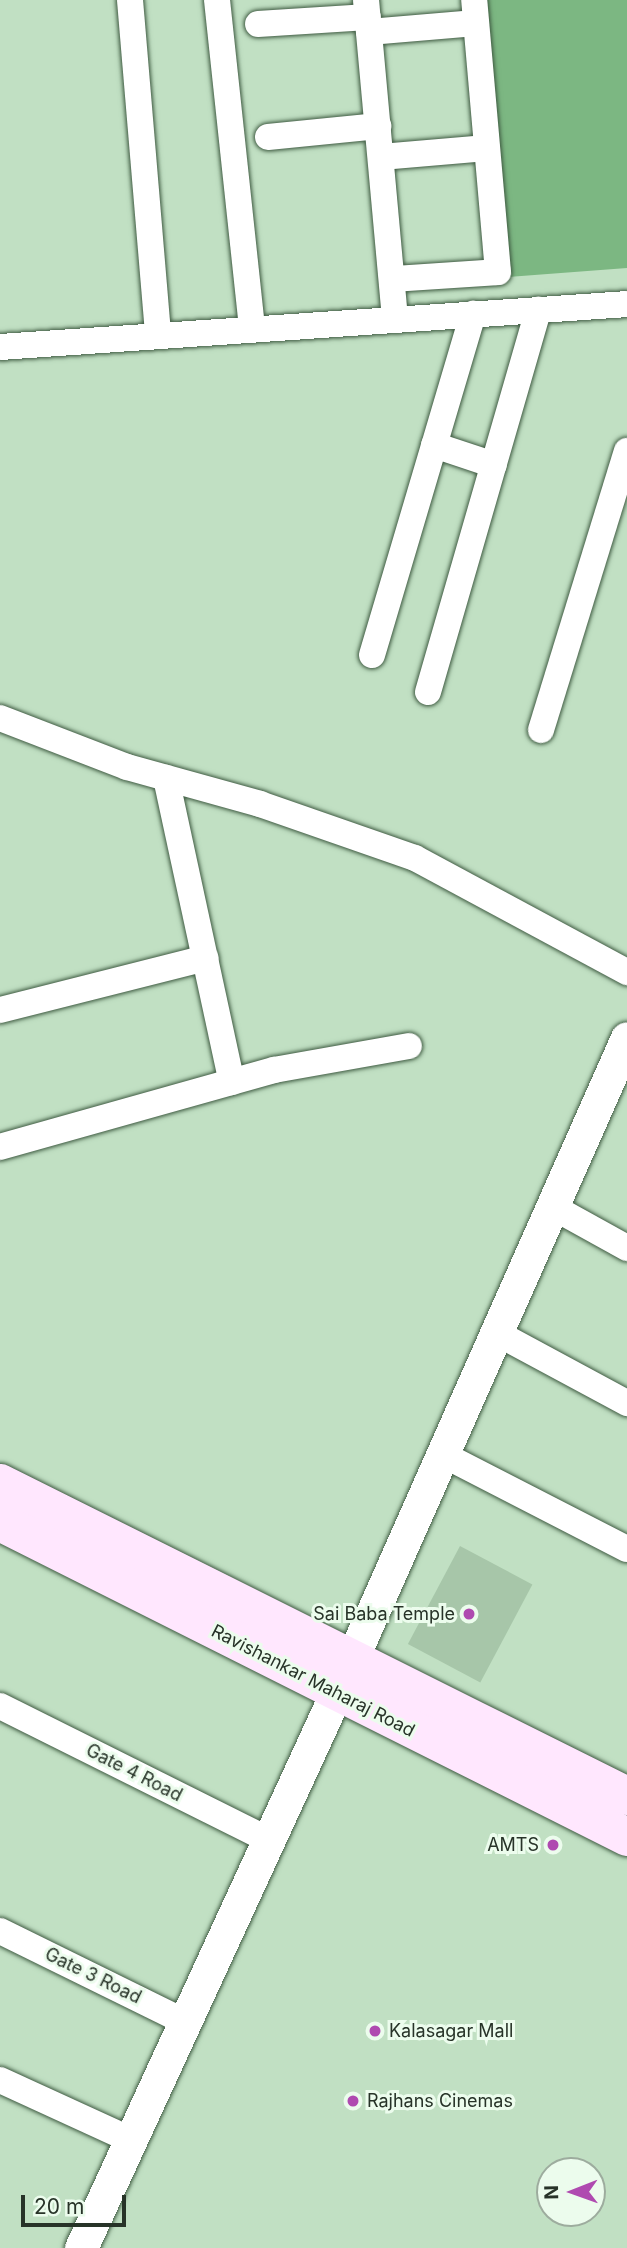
<!DOCTYPE html>
<style>
body{margin:0}
#map{position:relative;width:627px;height:2248px;overflow:hidden;background:#c1e0c3;font-family:Inter,sans-serif}
div>[style]{position:absolute}
.green>*{inset:0;background:#7cb782}
.building>*{inset:0;background:#a7c6a9;transform-origin:0 0}
.roads{filter:drop-shadow(0 0 2px #3f5b42) drop-shadow(0 0 2px #3f5b42)}
.minor>*{height:26px;margin:-13px;padding:0 13px;transform-origin:13px;border-radius:13px;background:#fff}
.tertiary>*{height:33px;margin:-16.5px;padding:0 16.5px;transform-origin:16.5px;border-radius:16.5px;background:#fff}
.secondary>*{height:38px;margin:-19px;padding:0 19px;transform-origin:19px;border-radius:19px;background:#ffe7fe}
.dots>*{width:19px;height:19px;translate:-50% -50%;box-sizing:border-box;border:4px solid #ecfced;border-radius:50%}
span{translate:-50% -50%;white-space:nowrap;text-align:center;line-height:1.15;-webkit-text-stroke:6px #ecfced;paint-order:stroke}
.poi-label{font-size:18px;color:#273328}
.right{translate:-100% -50%;text-align:right}
.left{translate:0 -50%;text-align:left}
.street-label{font-size:18px;color:#273328}
.north{position:absolute;left:536px;top:2157px;width:70px;height:70px;box-sizing:border-box;background:#ecfced;border:2px solid #9dac9e;border-radius:50%;rotate:269deg;font-size:19px;font-weight:700;line-height:28px;text-align:center;color:#273328}
.north::after{content:'';display:block;margin:auto;width:24px;height:32px;background:#af4ab0;clip-path:polygon(50% 0,100% 100%,50% 72%,0 100%)}
.scale{position:absolute;left:21px;top:2195px;width:105px;height:32px;box-sizing:border-box;border:4px solid #273328;border-top:0;padding-left:9px;font-size:21px;line-height:24px;white-space:nowrap;color:#273328;-webkit-text-stroke:5px #ecfced;paint-order:stroke}
</style>
<div id="map">
<div class="green">
<div style="clip-path:polygon(487px 0,627px 0,627px 268px,507px 277px)"></div>
</div>
<div class="building">
<div style="left:460px;top:1546px;width:82px;height:111px;rotate:28deg"></div>
</div>
<div class="roads">
<div class="minor">
<div style="left:130px;top:0;width:337px;rotate:85.2deg"></div>
<div style="left:217px;top:0;width:331px;rotate:83.9deg"></div>
<div style="left:366px;top:0;width:321px;rotate:84.8deg"></div>
<div style="left:258px;top:24px;width:110px;rotate:-3.6deg"></div>
<div style="left:369px;top:32px;width:107px;rotate:-4.8deg"></div>
<div style="left:268px;top:137px;width:111px;rotate:-5.7deg"></div>
<div style="left:381px;top:157px;width:106px;rotate:-4.9deg"></div>
<div style="left:393px;top:279px;width:105px;rotate:-3.8deg"></div>
<div style="left:498px;top:272px;width:273px;rotate:-95deg"></div>
<div style="left:0;top:347px;width:628px;rotate:-3.92deg"></div>
<div style="left:434px;top:445px;width:63px;rotate:18.4deg"></div>
<div style="left:372px;top:655px;width:356px;rotate:-73.5deg"></div>
<div style="left:428px;top:692px;width:398px;rotate:-73.9deg"></div>
<div style="left:0;top:718px;width:136px;rotate:21.1deg"></div>
<div style="left:127px;top:767px;width:138px;rotate:15.5deg"></div>
<div style="left:260px;top:804px;width:164px;rotate:19.2deg"></div>
<div style="left:415px;top:858px;width:241px;rotate:28.3deg"></div>
<div style="left:541px;top:730px;width:292px;rotate:-72.9deg"></div>
<div style="left:166px;top:778px;width:311px;rotate:77.8deg"></div>
<div style="left:0;top:1010px;width:212px;rotate:-14.2deg"></div>
<div style="left:0;top:1147px;width:285px;rotate:-15.7deg"></div>
<div style="left:274px;top:1070px;width:137px;rotate:-10.1deg"></div>
<div style="left:551px;top:1206px;width:87px;rotate:28.9deg"></div>
<div style="left:495px;top:1332px;width:150px;rotate:28.3deg"></div>
<div style="left:442px;top:1454px;width:208px;rotate:27.2deg"></div>
<div style="left:0;top:1706px;width:301px;rotate:26.5deg"></div>
<div style="left:0;top:1931px;width:206px;rotate:26.2deg"></div>
<div style="left:0;top:2080px;width:144px;rotate:24.6deg"></div>
</div>
<div class="tertiary">
<div style="left:81px;top:2248px;width:646px;rotate:-65.3deg"></div>
<div style="left:351px;top:1661px;width:681px;rotate:-66.11deg"></div>
</div>
<div class="secondary">
<div style="left:0;top:1483px;width:701px;rotate:26.53deg"></div>
<div style="left:0;top:1522px;width:702px;rotate:26.67deg"></div>
</div>
</div>
<div class="dots">
<div style="left:469px;top:1614px;background:#af4ab0"></div>
<div style="left:553px;top:1845px;background:#af4ab0"></div>
<div style="left:375px;top:2031px;background:#af4ab0"></div>
<div style="left:353px;top:2101px;background:#af4ab0"></div>
</div>
<div class="poi-label">
<span class="right" style="left:455px;top:1614px">Sai Baba Temple</span>
<span class="right" style="left:539px;top:1845px">AMTS</span>
<span class="left" style="left:389px;top:2031px">Kalasagar Mall</span>
<span class="left" style="left:367px;top:2101px">Rajhans Cinemas</span>
</div>
<div class="street-label">
<span style="left:313px;top:1681px;rotate:27deg">Ravishankar Maharaj Road</span>
<span style="left:134px;top:1773px;rotate:27deg">Gate 4 Road</span>
<span style="left:93px;top:1976px;rotate:26deg">Gate 3 Road</span>
</div>
<div class="north">N</div>
<div class="scale">20 m</div>
</div>
